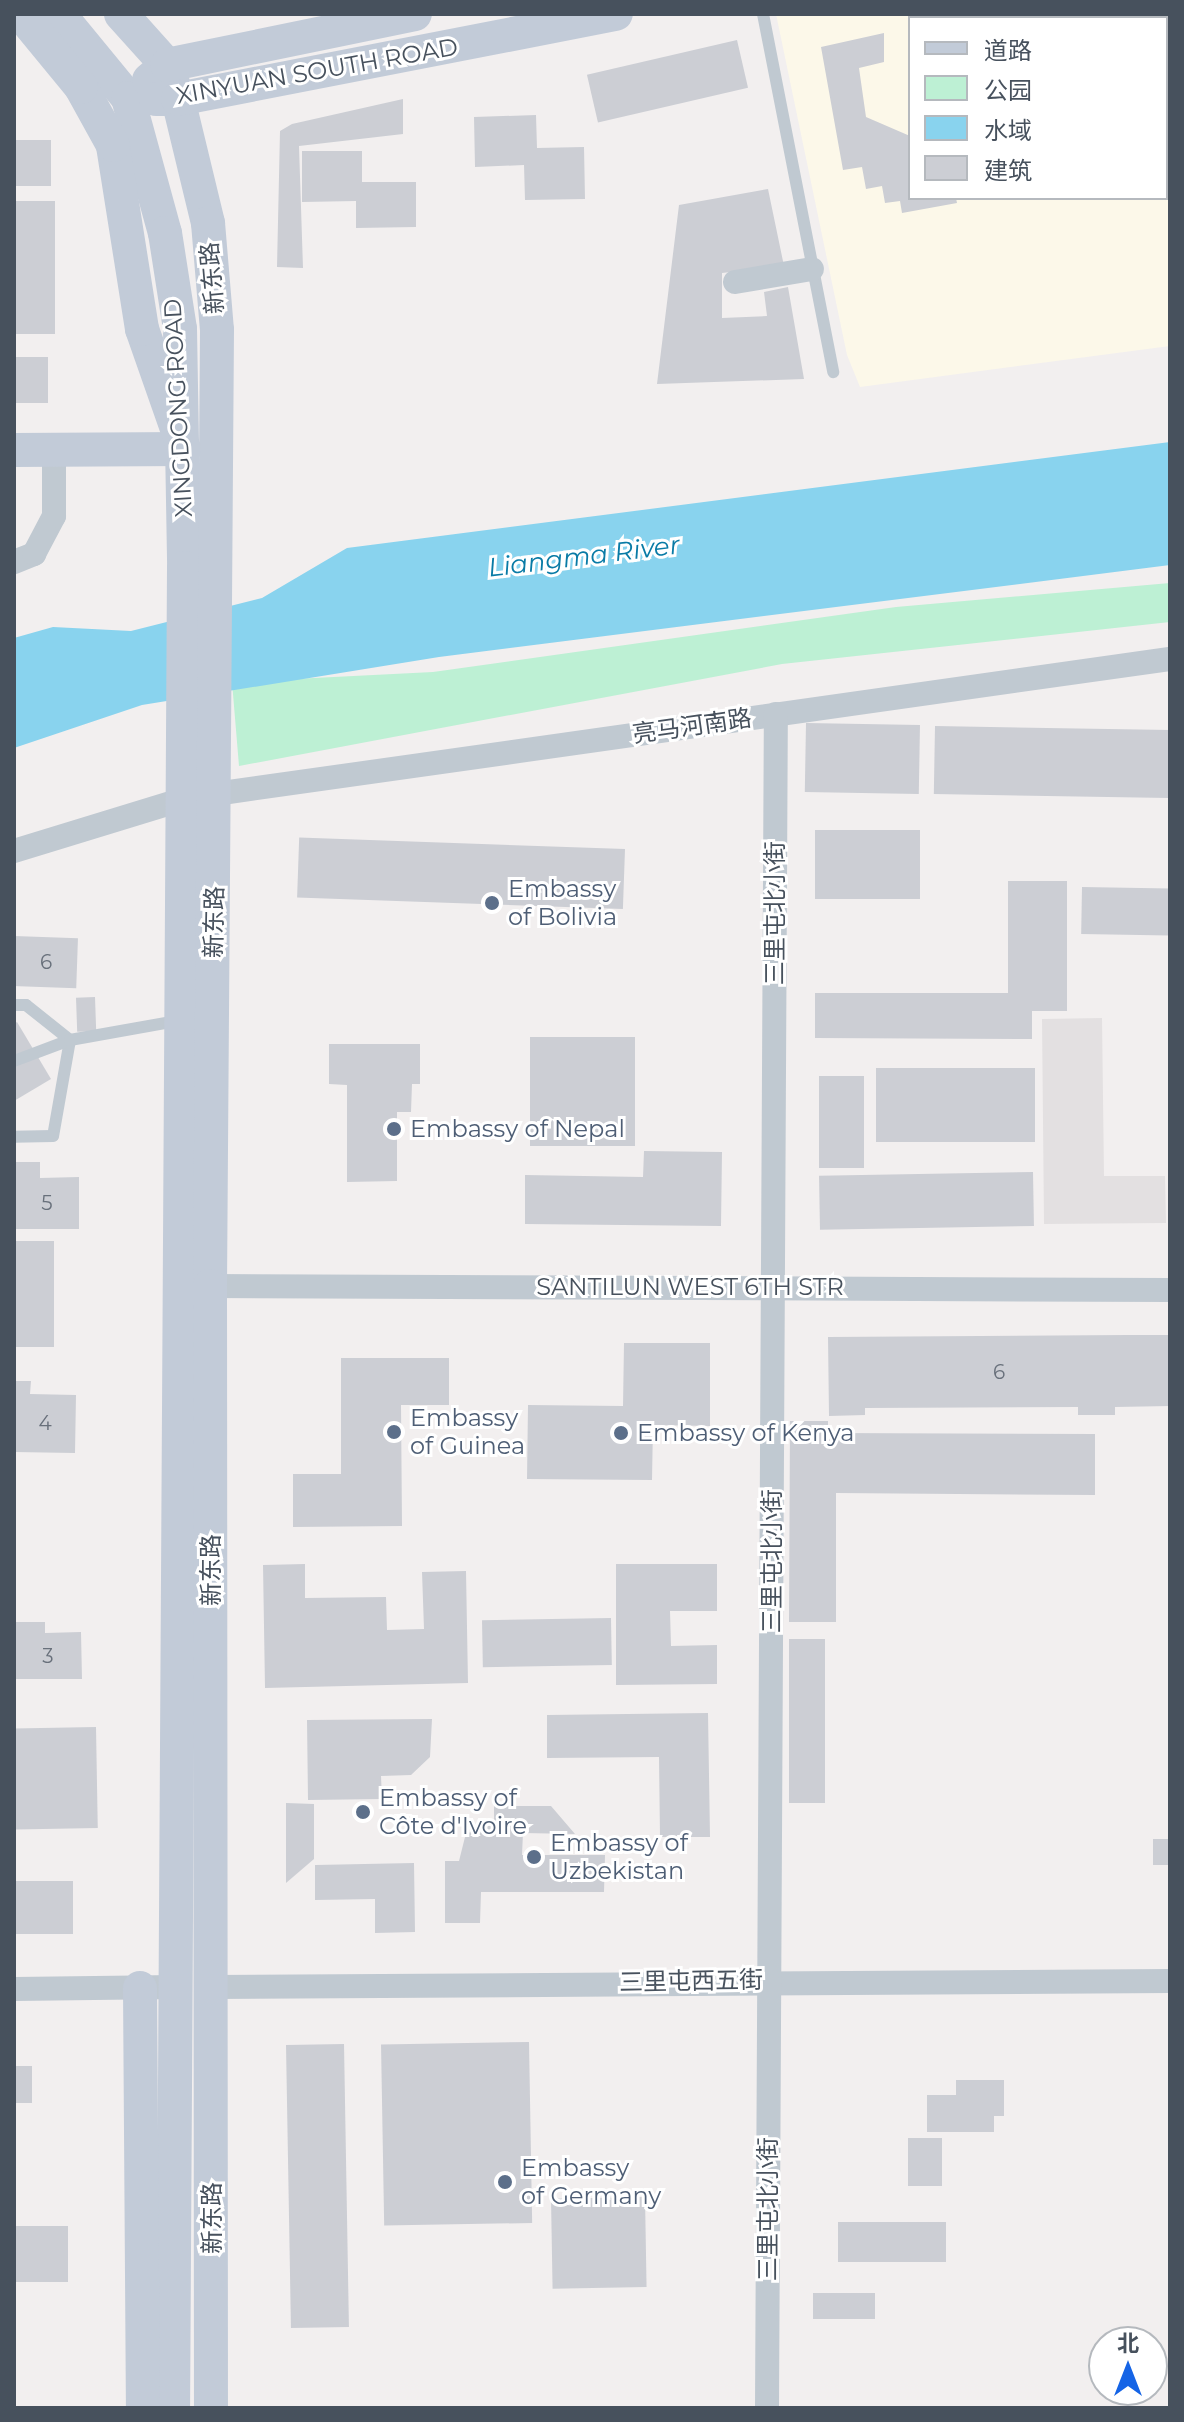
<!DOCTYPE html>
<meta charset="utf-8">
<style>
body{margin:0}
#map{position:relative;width:1184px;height:2422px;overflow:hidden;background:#f2efef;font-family:Montserrat,"Noto Sans SC",sans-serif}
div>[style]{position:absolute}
.commercial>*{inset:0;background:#fcf8e9}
.education>*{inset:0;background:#e3e0e1}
.green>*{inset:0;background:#bdf0d4}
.water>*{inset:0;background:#89d3ee}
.building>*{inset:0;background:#ccced4;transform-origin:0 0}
.lane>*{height:12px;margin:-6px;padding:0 6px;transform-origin:6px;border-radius:6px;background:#c0c9d1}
.street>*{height:24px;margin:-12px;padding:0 12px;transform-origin:12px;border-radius:12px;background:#c0c9d1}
.secondary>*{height:34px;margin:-17px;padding:0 17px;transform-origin:17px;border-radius:17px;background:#c2cbd8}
.dots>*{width:22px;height:22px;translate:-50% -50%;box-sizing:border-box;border:4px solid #fff;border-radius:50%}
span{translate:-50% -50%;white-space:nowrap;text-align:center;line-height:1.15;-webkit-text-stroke:6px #fff;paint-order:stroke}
.number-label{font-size:20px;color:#68707b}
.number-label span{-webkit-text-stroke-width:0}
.street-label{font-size:24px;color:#47515d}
.service-label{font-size:24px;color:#4e5e75}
.left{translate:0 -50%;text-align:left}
.water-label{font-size:26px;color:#097ba6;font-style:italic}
.frame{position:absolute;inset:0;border:16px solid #47515d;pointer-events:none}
.legend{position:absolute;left:908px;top:16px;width:260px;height:184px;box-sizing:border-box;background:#fff;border:2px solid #b5b9be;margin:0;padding:10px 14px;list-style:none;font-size:24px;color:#47515d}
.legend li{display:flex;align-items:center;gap:16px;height:40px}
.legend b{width:40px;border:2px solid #b5b9be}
.north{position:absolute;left:1088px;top:2326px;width:80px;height:80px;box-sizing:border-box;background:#fff;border:2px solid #b5b9be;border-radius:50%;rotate:0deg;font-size:22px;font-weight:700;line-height:32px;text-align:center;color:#47515d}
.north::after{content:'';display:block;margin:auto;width:28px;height:36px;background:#1564e6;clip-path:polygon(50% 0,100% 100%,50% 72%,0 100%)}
</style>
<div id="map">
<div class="commercial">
<div style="clip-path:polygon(evenodd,776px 14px,1170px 14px,1170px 346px,860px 387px,847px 355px,776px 14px,910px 18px,1166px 18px,1166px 198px,910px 198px,910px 18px)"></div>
</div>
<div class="education">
<div style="clip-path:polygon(1102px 1018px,1104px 1176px,1165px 1176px,1166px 1223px,1044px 1224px,1042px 1019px)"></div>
</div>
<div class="green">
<div style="clip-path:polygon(1170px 583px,1170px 622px,782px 664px,239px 766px,232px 682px,433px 672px,896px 607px)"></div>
</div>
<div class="water">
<div style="clip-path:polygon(1170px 442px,1170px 565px,439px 657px,142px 705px,14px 748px,14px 638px,53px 627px,131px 631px,262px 598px,347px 548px)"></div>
</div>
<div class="building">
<div style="clip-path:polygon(884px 33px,884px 62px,859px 68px,866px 117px,910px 136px,910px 198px,956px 198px,957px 203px,902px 213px,900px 201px,885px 203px,882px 186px,866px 189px,862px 167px,843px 170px,821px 47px)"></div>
<div style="left:737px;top:40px;width:49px;height:154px;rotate:77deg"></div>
<div style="clip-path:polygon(1166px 51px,1170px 51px,1166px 123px)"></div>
<div style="clip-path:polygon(403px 99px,403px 134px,299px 146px,303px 268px,277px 267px,280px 131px,292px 124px)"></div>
<div style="clip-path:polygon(536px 115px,537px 148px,584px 147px,585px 199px,525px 200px,524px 165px,475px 167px,474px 117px)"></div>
<div style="left:14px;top:140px;width:37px;height:46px"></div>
<div style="clip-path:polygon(302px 151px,362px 151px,362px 182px,416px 182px,416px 227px,356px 228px,356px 201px,302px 202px)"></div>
<div style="clip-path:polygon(768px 189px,784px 266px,722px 273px,722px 318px,767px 316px,764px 292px,788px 287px,804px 379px,657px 384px,679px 205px)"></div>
<div style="left:14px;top:201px;width:41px;height:133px"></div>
<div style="left:14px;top:357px;width:34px;height:46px"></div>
<div style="left:806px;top:723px;width:114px;height:69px;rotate:1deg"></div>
<div style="left:935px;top:726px;width:235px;height:68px;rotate:1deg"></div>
<div style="left:815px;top:830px;width:105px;height:69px"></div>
<div style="left:625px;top:849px;width:60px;height:326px;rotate:92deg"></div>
<div style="clip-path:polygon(1008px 881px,1067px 881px,1067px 1011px,1032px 1011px,1032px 1039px,815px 1038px,815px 993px,1008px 993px)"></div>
<div style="left:1082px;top:887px;width:88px;height:47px;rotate:1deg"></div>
<div style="left:14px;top:936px;width:64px;height:50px;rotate:2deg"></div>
<div style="left:95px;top:997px;width:34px;height:19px;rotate:88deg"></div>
<div style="clip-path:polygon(17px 1022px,51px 1079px,14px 1101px,14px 1024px)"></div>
<div style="left:530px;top:1037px;width:105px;height:109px"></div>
<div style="clip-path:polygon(329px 1044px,420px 1044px,420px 1084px,412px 1084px,411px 1112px,397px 1112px,397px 1181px,347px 1182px,347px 1085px,329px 1084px)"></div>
<div style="left:876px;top:1068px;width:159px;height:74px"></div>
<div style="left:819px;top:1076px;width:45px;height:92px"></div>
<div style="clip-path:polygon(644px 1151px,722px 1152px,721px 1226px,525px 1224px,525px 1175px,643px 1177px)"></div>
<div style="clip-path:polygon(14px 1162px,40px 1162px,40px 1178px,79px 1177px,79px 1229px,14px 1229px)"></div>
<div style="left:1033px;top:1172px;width:54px;height:214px;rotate:89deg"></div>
<div style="left:14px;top:1241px;width:40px;height:106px"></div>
<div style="clip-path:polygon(1128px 1335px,1170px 1335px,1170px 1406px,1115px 1407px,1115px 1415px,1078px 1415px,1078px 1407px,865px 1408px,865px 1415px,829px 1416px,828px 1337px)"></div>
<div style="clip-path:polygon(624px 1343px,710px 1343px,710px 1426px,653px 1425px,652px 1480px,527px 1479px,528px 1405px,623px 1406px)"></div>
<div style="clip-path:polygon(341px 1358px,449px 1358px,449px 1405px,401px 1405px,402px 1526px,293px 1527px,293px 1474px,341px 1474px)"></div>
<div style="clip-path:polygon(14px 1381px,31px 1381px,30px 1394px,76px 1395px,75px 1453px,14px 1452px)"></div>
<div style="clip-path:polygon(790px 1421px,828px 1421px,828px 1433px,1095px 1434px,1095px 1495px,836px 1493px,836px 1622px,789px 1622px)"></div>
<div style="clip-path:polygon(305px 1564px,305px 1598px,386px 1597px,387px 1630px,424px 1629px,422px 1572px,466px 1571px,468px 1683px,265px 1688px,263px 1565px)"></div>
<div style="clip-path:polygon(616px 1564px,717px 1564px,717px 1611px,670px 1611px,671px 1646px,717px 1645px,717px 1684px,616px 1685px)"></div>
<div style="left:611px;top:1618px;width:47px;height:129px;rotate:89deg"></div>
<div style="clip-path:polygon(14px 1622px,45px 1622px,45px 1633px,81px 1632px,82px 1679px,14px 1679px)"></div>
<div style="left:789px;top:1639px;width:36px;height:164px"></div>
<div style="clip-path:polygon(708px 1713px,710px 1837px,660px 1837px,659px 1757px,547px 1758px,547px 1715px)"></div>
<div style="clip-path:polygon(432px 1719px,430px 1757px,411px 1775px,381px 1776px,382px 1799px,308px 1800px,307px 1720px)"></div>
<div style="left:96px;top:1727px;width:101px;height:82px;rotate:89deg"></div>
<div style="clip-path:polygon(286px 1803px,314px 1804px,314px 1859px,286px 1883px)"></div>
<div style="clip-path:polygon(494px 1806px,551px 1806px,575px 1834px,523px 1833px,522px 1855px,605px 1855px,604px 1892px,481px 1892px,480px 1923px,445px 1923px,445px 1861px,459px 1861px,465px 1837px,473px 1829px,494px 1825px)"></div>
<div style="left:1153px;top:1839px;width:17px;height:26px"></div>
<div style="clip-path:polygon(414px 1863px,415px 1932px,375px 1933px,375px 1899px,315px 1900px,315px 1865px)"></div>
<div style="left:73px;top:1881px;width:53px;height:59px;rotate:90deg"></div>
<div style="left:529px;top:2042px;width:181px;height:148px;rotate:89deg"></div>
<div style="left:344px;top:2044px;width:283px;height:58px;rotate:89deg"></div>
<div style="left:14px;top:2066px;width:18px;height:37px"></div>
<div style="clip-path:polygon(956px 2080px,1004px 2080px,1004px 2116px,994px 2116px,994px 2132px,927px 2132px,927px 2095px,956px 2095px)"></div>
<div style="left:908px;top:2138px;width:34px;height:48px"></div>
<div style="left:645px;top:2197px;width:90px;height:94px;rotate:89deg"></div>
<div style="left:838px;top:2222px;width:108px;height:40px"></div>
<div style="left:14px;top:2226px;width:54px;height:56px"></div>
<div style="left:813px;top:2293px;width:62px;height:26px"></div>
</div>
<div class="lane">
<div style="left:763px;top:14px;width:365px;rotate:78.9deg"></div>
<div style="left:14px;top:1005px;width:12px"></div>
<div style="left:26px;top:1005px;width:56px;rotate:38.5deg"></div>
<div style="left:70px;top:1040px;width:97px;rotate:100deg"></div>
<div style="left:53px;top:1136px;width:39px;rotate:179deg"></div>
<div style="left:14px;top:1061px;width:60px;rotate:-20.6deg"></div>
<div style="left:70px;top:1040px;width:109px;rotate:-10.1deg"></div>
</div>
<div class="street">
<div style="left:735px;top:282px;width:78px;rotate:-9.6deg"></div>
<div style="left:14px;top:562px;width:22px;rotate:-22deg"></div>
<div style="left:34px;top:554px;width:43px;rotate:-62.2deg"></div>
<div style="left:54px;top:516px;width:66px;rotate:-90deg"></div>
<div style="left:215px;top:794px;width:964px;rotate:-8.05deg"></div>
<div style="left:14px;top:851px;width:175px;rotate:-17deg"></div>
<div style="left:210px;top:1286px;width:960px;rotate:0.24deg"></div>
<div style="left:213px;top:1987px;width:957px;rotate:-0.36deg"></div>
<div style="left:14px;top:1989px;width:161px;rotate:-0.7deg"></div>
<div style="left:767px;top:2408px;width:1694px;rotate:-89.7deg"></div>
</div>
<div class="secondary">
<div style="left:59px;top:14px;width:109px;rotate:50.6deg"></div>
<div style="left:128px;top:98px;width:140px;rotate:74.7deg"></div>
<div style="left:165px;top:233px;width:97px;rotate:81.1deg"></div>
<div style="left:180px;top:329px;width:239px;rotate:89deg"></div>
<div style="left:184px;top:568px;width:1840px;rotate:90.34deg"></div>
<div style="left:121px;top:14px;width:69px;rotate:48deg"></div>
<div style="left:167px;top:65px;width:36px;rotate:72deg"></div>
<div style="left:178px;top:99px;width:128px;rotate:76.4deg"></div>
<div style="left:208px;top:223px;width:107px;rotate:85.2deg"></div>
<div style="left:217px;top:330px;width:956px;rotate:90.42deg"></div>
<div style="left:210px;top:1286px;width:1122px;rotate:89.95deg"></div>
<div style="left:149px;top:80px;width:23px;rotate:-40deg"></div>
<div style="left:167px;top:65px;width:253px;rotate:-11.6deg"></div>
<div style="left:156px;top:99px;width:22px"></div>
<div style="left:178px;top:99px;width:446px;rotate:-11deg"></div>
<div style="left:14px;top:450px;width:170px;rotate:-0.3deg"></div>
<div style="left:184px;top:449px;width:127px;rotate:-109.3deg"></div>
<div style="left:142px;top:329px;width:186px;rotate:-99deg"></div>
<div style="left:113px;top:145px;width:66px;rotate:-118.9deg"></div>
<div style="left:81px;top:87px;width:94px;rotate:-129.4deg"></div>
<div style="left:140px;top:1988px;width:420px;rotate:89.6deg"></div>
</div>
<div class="dots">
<div style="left:492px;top:903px;background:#5c6f8a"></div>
<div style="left:394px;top:1129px;background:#5c6f8a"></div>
<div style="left:394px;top:1432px;background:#5c6f8a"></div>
<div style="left:621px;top:1433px;background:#5c6f8a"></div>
<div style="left:363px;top:1812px;background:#5c6f8a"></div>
<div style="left:534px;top:1857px;background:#5c6f8a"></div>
<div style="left:505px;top:2182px;background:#5c6f8a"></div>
</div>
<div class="number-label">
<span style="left:46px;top:962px">6</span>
<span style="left:47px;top:1203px">5</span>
<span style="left:999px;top:1372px">6</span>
<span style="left:45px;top:1423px">4</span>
<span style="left:48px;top:1656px">3</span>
</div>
<div class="street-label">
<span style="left:317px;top:71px;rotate:-10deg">XINYUAN SOUTH ROAD</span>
<span style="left:212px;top:278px;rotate:-95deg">新东路</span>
<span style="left:178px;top:408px;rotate:-93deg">XINGDONG ROAD</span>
<span style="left:692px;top:726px;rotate:-8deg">亮马河南路</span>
<span style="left:775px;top:913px;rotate:-90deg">三里屯北小街</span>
<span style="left:214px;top:922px;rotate:-89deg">新东路</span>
<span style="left:690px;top:1287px">SANTILUN WEST 6TH STR</span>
<span style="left:772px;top:1561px;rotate:-90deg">三里屯北小街</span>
<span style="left:211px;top:1570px;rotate:-90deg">新东路</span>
<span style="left:691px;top:1981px;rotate:-1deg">三里屯西五街</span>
<span style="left:768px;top:2209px;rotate:-90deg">三里屯北小街</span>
<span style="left:212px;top:2218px;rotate:-90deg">新东路</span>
</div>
<div class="service-label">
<span class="left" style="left:508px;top:903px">Embassy<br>of Bolivia</span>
<span class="left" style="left:410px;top:1129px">Embassy of Nepal</span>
<span class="left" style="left:410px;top:1432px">Embassy<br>of Guinea</span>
<span class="left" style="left:637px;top:1433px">Embassy of Kenya</span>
<span class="left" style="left:379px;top:1812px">Embassy of<br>Côte d'Ivoire</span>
<span class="left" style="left:550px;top:1857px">Embassy of<br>Uzbekistan</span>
<span class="left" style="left:521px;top:2182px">Embassy<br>of Germany</span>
</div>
<div class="water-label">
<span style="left:584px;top:557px;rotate:-7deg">Liangma River</span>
</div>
<div class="frame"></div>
<ul class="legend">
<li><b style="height:10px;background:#c2cbd8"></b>道路</li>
<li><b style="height:22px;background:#bdf0d4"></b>公园</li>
<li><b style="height:22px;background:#89d3ee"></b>水域</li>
<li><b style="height:22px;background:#ccced4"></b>建筑</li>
</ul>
<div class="north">北</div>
</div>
